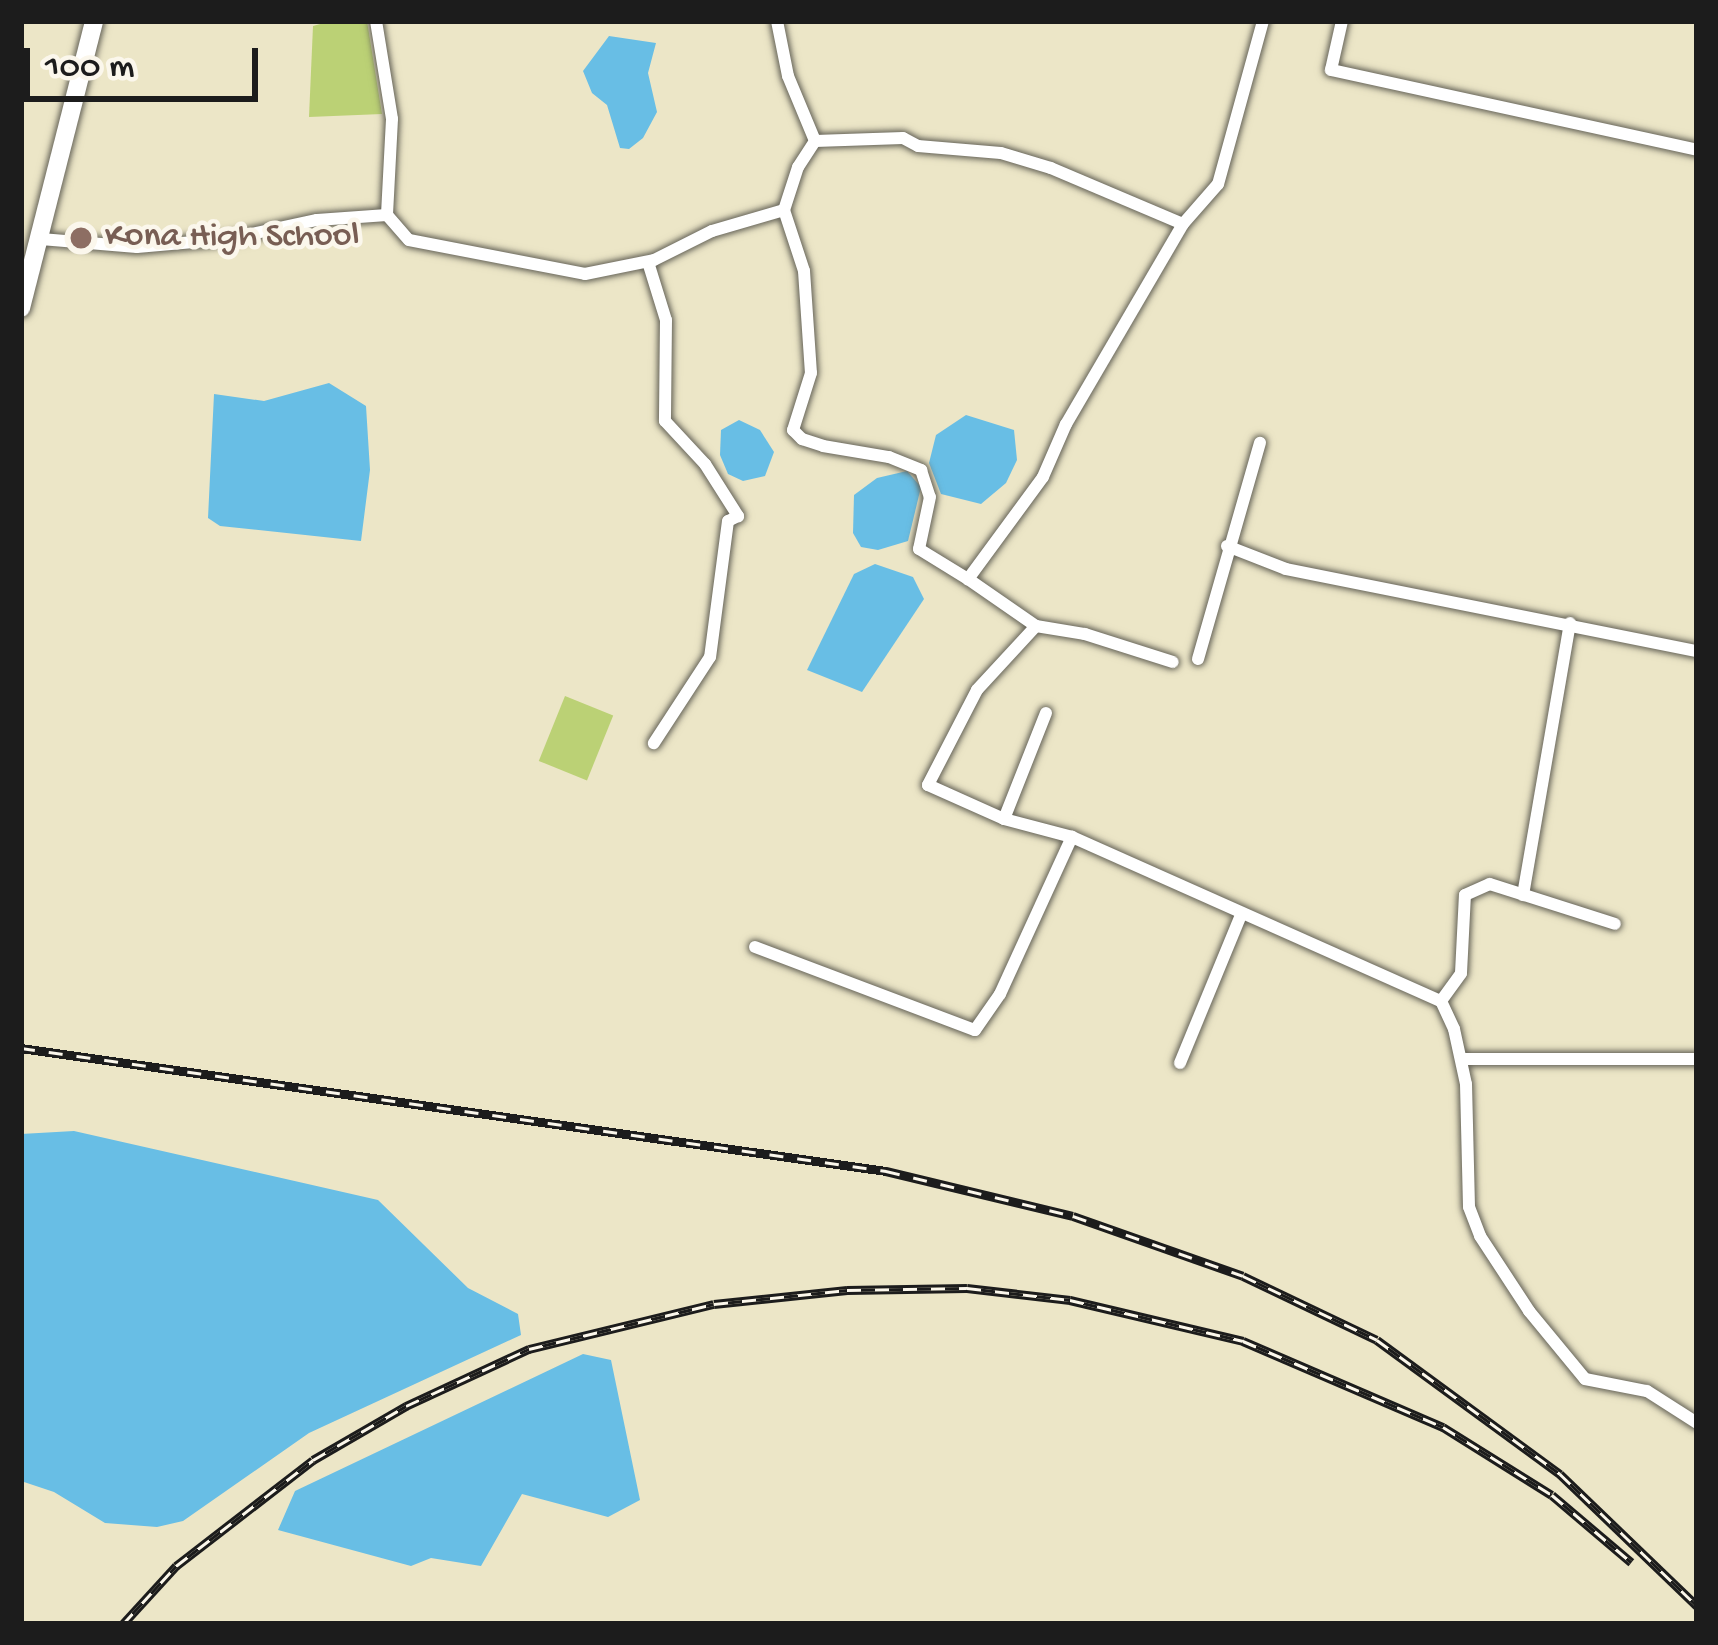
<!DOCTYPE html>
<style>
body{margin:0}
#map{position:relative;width:1718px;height:1645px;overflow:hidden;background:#ece6c7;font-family:"Gochi Hand",sans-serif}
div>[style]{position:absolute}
.green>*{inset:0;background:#bbd175;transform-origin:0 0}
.water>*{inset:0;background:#68bee5}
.roads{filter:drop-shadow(0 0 3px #656358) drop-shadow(0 0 3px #656358)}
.minor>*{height:12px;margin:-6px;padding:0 6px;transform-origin:6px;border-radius:6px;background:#fff}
.primary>*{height:18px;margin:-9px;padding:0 9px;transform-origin:9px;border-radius:9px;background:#fff}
.rail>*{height:9px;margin-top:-4.5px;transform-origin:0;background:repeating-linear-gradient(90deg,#fbf7ec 0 14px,#1c1c1c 0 28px);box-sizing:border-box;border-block:3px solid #1c1c1c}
.dots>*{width:33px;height:33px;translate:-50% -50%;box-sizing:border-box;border:6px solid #fbf7ec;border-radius:50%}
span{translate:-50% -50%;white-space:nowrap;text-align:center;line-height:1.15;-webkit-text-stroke:9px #fbf7ec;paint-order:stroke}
.education-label{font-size:36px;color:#785e54}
.left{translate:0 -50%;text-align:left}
.frame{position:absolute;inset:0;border:24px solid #1c1c1c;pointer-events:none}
.scale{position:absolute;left:24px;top:48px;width:234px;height:54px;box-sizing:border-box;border:6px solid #1c1c1c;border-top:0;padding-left:15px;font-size:36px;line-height:42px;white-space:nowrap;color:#1c1c1c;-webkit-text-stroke:9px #fbf7ec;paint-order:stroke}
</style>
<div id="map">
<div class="green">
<div style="clip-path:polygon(331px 21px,367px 21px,382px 114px,309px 117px,313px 26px)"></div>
<div style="left:565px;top:696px;width:52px;height:70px;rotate:22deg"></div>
</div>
<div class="water">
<div style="clip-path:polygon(609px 36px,656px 43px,648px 73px,657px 112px,643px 138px,629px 149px,620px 148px,607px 105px,592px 93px,583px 71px)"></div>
<div style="clip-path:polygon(329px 383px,366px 406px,370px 470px,361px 541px,220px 526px,208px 518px,214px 394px,264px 401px)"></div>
<div style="clip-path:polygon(966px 415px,1014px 430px,1017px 460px,1006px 483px,981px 504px,941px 494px,929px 463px,936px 435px)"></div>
<div style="clip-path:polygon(739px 420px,760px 430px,774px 452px,765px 476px,743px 481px,728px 474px,720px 455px,721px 430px)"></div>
<div style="clip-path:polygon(907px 471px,921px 487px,908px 541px,878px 550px,861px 547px,853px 533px,854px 495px,877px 478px)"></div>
<div style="clip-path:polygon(875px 564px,913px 577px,924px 599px,862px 692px,807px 670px,854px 574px)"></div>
<div style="clip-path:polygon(74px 1131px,378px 1200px,468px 1288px,518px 1314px,521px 1335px,309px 1433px,183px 1521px,157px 1527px,105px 1523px,54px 1492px,21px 1481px,21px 1134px)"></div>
<div style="clip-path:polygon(583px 1354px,611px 1360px,640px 1500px,608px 1517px,522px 1494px,481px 1566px,431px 1558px,411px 1566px,278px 1530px,295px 1491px)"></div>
</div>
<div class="roads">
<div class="minor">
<div style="left:376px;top:21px;width:99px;rotate:80.7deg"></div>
<div style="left:392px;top:119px;width:96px;rotate:93deg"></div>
<div style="left:777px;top:21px;width:56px;rotate:78.7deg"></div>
<div style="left:788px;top:76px;width:70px;rotate:67.4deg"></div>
<div style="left:1263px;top:21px;width:169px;rotate:105.4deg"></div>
<div style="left:1218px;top:184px;width:53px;rotate:131.2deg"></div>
<div style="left:1183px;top:224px;width:232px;rotate:120.3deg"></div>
<div style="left:1066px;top:424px;width:58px;rotate:113.5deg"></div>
<div style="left:1043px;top:477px;width:127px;rotate:126.3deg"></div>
<div style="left:968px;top:579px;width:83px;rotate:34.7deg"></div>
<div style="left:1036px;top:626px;width:87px;rotate:132.7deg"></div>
<div style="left:977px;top:690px;width:107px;rotate:117.3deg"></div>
<div style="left:928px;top:785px;width:83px;rotate:24.1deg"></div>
<div style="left:1004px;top:819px;width:70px;rotate:14.8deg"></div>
<div style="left:1072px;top:837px;width:404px;rotate:24deg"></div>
<div style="left:1441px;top:1001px;width:31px;rotate:65deg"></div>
<div style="left:1454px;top:1029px;width:56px;rotate:77.7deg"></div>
<div style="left:1466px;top:1084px;width:123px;rotate:88.6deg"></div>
<div style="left:1469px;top:1207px;width:31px;rotate:69deg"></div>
<div style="left:1480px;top:1236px;width:90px;rotate:56.8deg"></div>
<div style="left:1529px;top:1311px;width:88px;rotate:50.5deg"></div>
<div style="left:1585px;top:1379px;width:63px;rotate:11deg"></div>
<div style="left:1647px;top:1391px;width:59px;rotate:32.6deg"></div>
<div style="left:1342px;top:21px;width:50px;rotate:102.7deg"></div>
<div style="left:1331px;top:70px;width:375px;rotate:12.3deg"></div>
<div style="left:815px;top:141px;width:31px;rotate:123deg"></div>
<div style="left:798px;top:167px;width:45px;rotate:108deg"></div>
<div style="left:784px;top:210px;width:64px;rotate:71.8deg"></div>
<div style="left:804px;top:271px;width:102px;rotate:86.1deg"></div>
<div style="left:811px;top:373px;width:60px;rotate:107.5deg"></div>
<div style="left:793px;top:430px;width:13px;rotate:45deg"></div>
<div style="left:802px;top:439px;width:22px;rotate:18deg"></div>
<div style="left:823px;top:446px;width:67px;rotate:9.5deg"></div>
<div style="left:889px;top:457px;width:35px;rotate:22deg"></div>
<div style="left:921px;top:470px;width:28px;rotate:72deg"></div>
<div style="left:930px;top:497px;width:53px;rotate:101.9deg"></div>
<div style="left:919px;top:549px;width:57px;rotate:31.5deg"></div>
<div style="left:815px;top:141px;width:88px;rotate:-2deg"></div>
<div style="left:903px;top:138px;width:17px;rotate:28deg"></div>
<div style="left:918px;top:146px;width:83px;rotate:4.8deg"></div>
<div style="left:1001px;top:153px;width:52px;rotate:16.7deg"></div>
<div style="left:1051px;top:168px;width:143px;rotate:23deg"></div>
<div style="left:387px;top:215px;width:33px;rotate:49deg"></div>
<div style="left:409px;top:240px;width:179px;rotate:10.9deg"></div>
<div style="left:585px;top:274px;width:70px;rotate:-11.5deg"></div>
<div style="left:654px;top:260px;width:65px;rotate:-26.6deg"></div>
<div style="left:712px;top:231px;width:75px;rotate:-16.3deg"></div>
<div style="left:41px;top:239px;width:96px;rotate:4.8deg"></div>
<div style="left:137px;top:247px;width:91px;rotate:-5deg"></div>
<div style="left:228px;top:239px;width:91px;rotate:-12.1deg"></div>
<div style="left:317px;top:220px;width:70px;rotate:-4.1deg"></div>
<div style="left:648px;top:262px;width:61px;rotate:72.8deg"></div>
<div style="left:666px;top:320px;width:101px;rotate:90.6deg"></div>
<div style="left:665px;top:421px;width:59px;rotate:47.1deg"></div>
<div style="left:705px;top:464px;width:62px;rotate:57.6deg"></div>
<div style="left:738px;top:516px;width:11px;rotate:153deg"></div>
<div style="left:728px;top:521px;width:137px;rotate:97.5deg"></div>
<div style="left:710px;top:657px;width:103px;rotate:123.1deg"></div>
<div style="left:1227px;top:546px;width:63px;rotate:21.3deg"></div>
<div style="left:1286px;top:569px;width:419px;rotate:11.3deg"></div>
<div style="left:1036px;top:626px;width:50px;rotate:9.3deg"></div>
<div style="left:1085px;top:634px;width:92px;rotate:17.7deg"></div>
<div style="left:1198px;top:659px;width:225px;rotate:-74deg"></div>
<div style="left:1004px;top:819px;width:114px;rotate:-68.4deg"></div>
<div style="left:1523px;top:895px;width:276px;rotate:-80.2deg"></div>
<div style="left:755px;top:947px;width:235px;rotate:20.7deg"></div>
<div style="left:975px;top:1030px;width:44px;rotate:-55.2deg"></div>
<div style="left:1000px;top:994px;width:173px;rotate:-65.4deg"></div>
<div style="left:1441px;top:1001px;width:34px;rotate:-54deg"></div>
<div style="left:1461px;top:973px;width:78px;rotate:-87.1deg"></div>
<div style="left:1465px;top:895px;width:27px;rotate:-24deg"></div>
<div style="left:1490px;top:884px;width:131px;rotate:17.7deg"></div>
<div style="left:1461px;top:1059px;width:236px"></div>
<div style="left:1180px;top:1063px;width:160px;rotate:-67.6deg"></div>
</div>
<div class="primary">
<div style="left:21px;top:308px;width:296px;rotate:-75.7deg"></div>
</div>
</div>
<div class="rail">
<div style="left:21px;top:1048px;width:874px;rotate:8.09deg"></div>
<div style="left:886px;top:1171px;width:192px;rotate:13.5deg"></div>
<div style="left:1073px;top:1216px;width:180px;rotate:19.4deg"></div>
<div style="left:1243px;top:1276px;width:148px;rotate:25.5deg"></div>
<div style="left:1377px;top:1340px;width:227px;rotate:36.2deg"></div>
<div style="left:1560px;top:1474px;width:190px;rotate:43.9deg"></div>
<div style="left:123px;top:1624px;width:79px;rotate:-47.6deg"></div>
<div style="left:176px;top:1566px;width:173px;rotate:-37.7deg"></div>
<div style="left:313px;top:1460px;width:108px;rotate:-30.1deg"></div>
<div style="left:406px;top:1406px;width:136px;rotate:-24.9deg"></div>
<div style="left:529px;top:1349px;width:190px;rotate:-13.7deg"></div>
<div style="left:714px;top:1304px;width:134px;rotate:-6deg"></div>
<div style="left:847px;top:1290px;width:120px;rotate:-1deg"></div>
<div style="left:967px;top:1288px;width:104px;rotate:6.6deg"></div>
<div style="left:1070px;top:1300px;width:178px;rotate:13.3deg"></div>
<div style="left:1243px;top:1341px;width:218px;rotate:23.3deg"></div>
<div style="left:1443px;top:1427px;width:128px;rotate:32deg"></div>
<div style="left:1552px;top:1495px;width:104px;rotate:40.3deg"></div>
</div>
<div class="dots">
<div style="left:81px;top:238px;background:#8d6e63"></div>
</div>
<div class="education-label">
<span class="left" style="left:105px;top:238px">Kona High School</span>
</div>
<div class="frame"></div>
<div class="scale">100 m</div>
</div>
